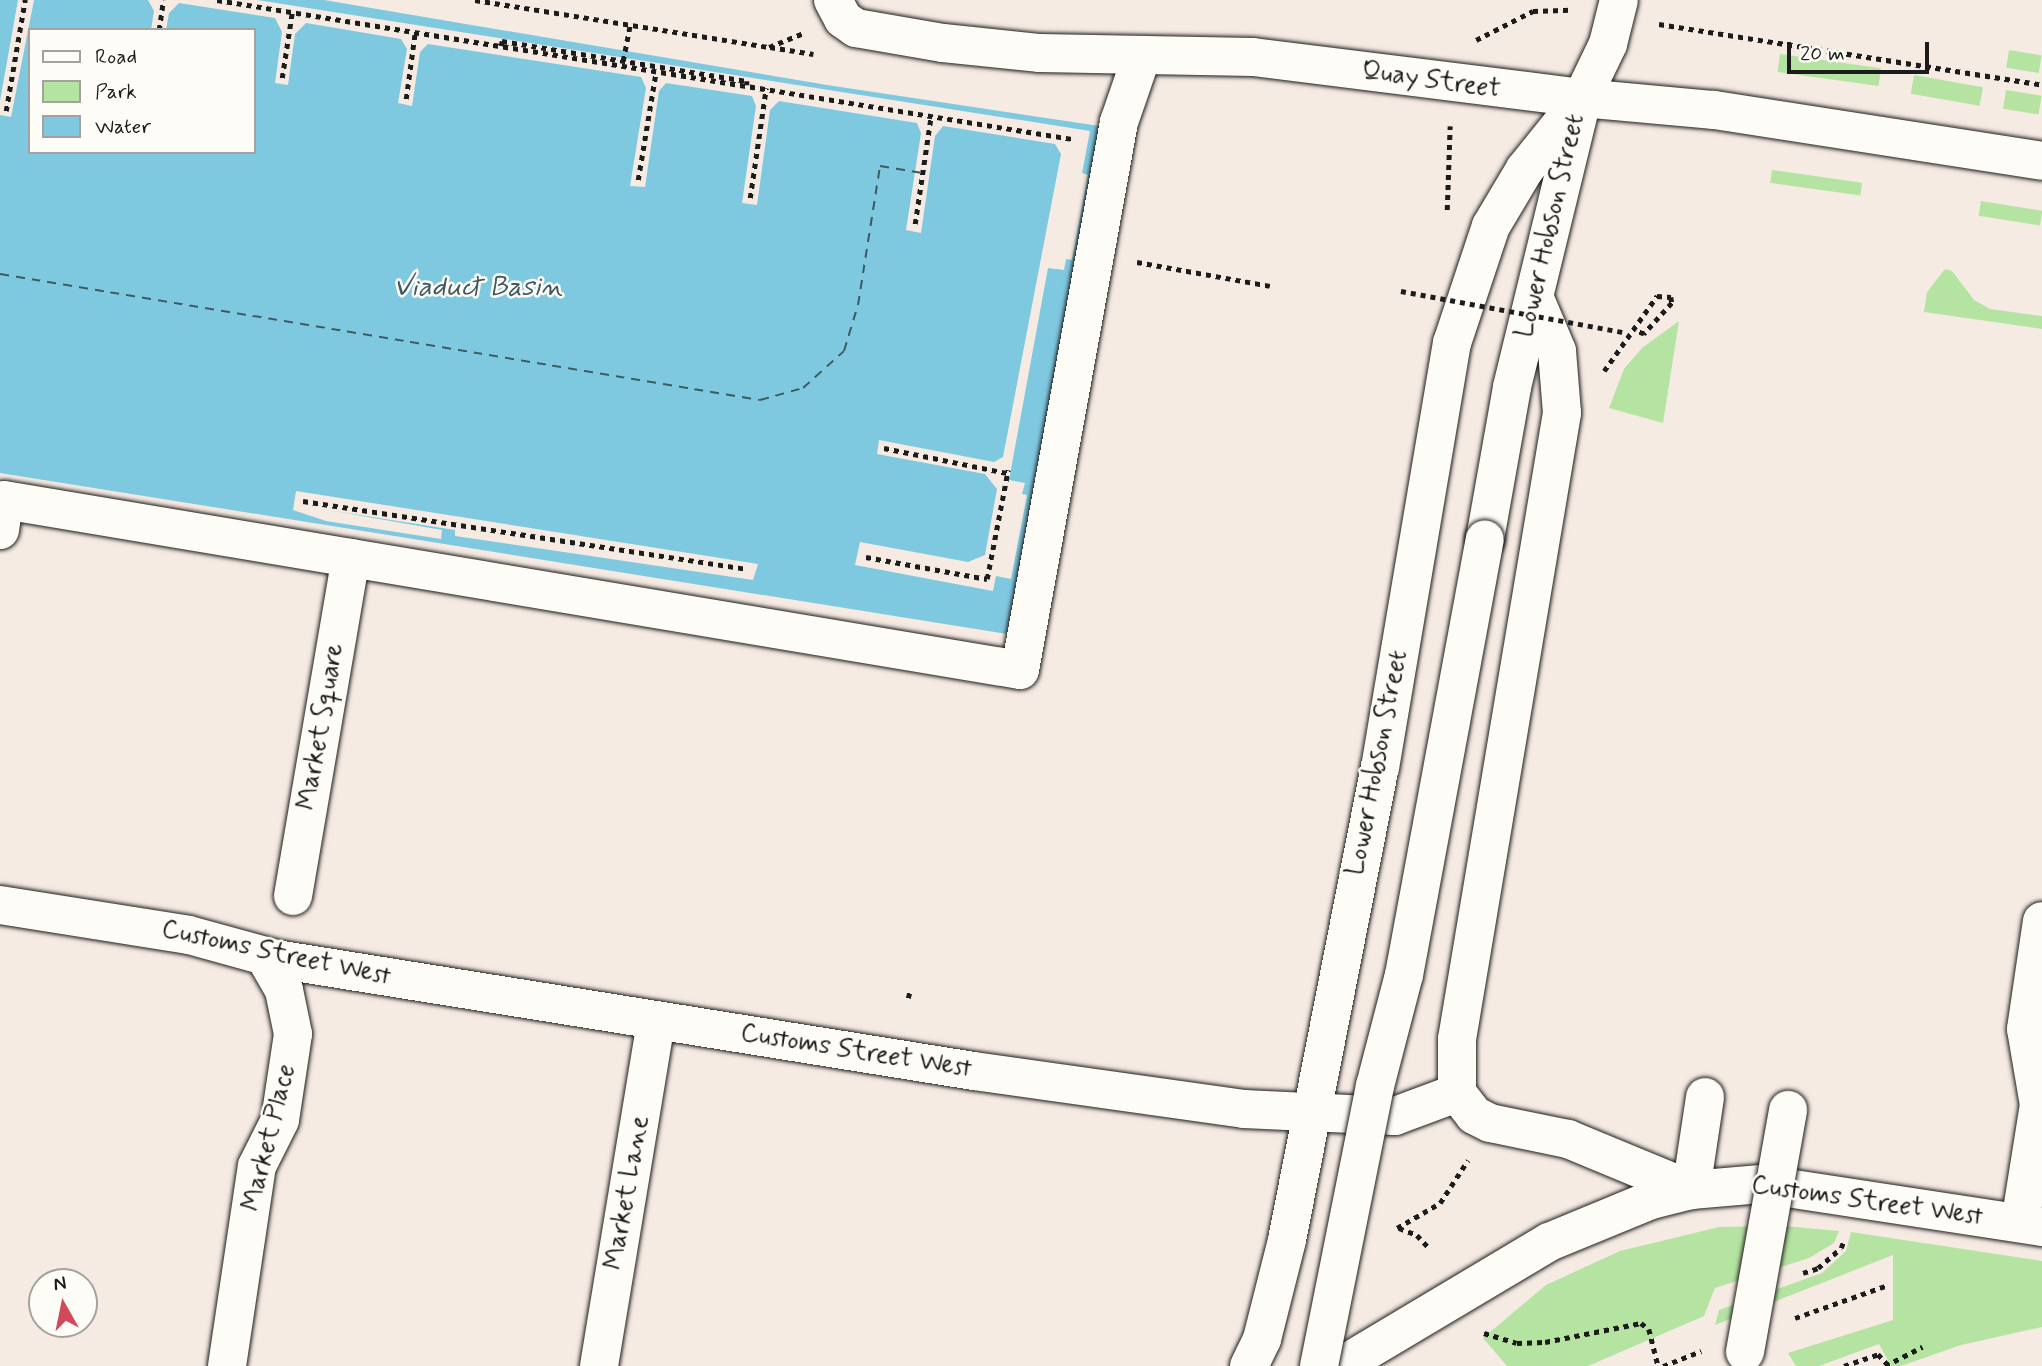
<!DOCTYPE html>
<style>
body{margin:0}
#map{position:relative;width:2042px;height:1366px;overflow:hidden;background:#f6ebe3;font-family:Mynerve,sans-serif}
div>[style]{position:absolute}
.green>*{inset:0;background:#b4e3a2;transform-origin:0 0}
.water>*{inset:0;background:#7fc9e0}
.pier>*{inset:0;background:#f6ebe3}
.ferry>*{height:2px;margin-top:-1px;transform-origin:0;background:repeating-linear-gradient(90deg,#3f5961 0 9px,transparent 0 16px)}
.path>*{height:4.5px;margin-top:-2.25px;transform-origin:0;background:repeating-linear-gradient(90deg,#1c1c1c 0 5px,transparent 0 10px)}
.roads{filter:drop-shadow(0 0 2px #1c1c1c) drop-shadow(0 0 2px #1c1c1c)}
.minor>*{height:38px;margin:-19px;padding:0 19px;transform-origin:19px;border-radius:19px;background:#fdfcf7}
.major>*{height:38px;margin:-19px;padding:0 19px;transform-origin:19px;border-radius:19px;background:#fdfcf7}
.path-bridge>*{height:4.5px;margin-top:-2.25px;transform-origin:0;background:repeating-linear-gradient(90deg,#1c1c1c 0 5px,transparent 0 10px)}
.bridges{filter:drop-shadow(0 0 2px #1c1c1c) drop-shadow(0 0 2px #1c1c1c)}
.minor-bridge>*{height:38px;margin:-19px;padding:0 19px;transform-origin:19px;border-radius:19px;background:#fdfcf7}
.major-bridge>*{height:38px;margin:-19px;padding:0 19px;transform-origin:19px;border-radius:19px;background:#fdfcf7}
span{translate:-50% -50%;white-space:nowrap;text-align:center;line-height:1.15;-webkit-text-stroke:5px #fdfcf7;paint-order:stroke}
.street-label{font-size:26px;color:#1c1c1c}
.water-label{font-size:28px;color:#3f5961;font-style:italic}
.legend{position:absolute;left:28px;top:28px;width:228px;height:126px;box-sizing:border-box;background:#fdfcf7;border:2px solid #a3a29f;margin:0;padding:9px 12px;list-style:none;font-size:21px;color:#1c1c1c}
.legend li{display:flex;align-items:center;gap:14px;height:35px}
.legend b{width:35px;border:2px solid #a3a29f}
.north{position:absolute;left:28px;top:1268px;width:70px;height:70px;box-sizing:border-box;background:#fdfcf7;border:2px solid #a3a29f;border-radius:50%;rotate:351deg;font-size:19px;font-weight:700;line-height:28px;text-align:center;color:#1c1c1c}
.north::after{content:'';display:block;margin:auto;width:24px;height:32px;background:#d1495b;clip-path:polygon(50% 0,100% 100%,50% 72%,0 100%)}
.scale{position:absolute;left:1787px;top:42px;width:142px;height:32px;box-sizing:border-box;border:4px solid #1c1c1c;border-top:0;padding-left:9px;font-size:21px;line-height:24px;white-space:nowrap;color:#1c1c1c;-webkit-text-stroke:5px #fdfcf7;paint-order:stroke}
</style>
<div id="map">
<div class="green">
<div style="left:2009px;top:50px;width:33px;height:18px;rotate:9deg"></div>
<div style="left:1780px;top:54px;width:102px;height:18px;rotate:8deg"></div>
<div style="left:1914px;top:75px;width:70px;height:19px;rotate:10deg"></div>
<div style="left:2006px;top:90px;width:36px;height:19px;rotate:9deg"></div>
<div style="left:1772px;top:170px;width:91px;height:13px;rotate:8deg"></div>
<div style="left:1981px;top:201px;width:62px;height:15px;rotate:9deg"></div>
<div style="clip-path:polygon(1945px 269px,1952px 271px,1974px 300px,1990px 309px,2042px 316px,2042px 329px,1924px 312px,1927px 292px)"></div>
<div style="clip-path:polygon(1679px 321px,1663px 423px,1609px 408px,1624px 369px,1642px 348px)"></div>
<div style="clip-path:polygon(1785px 1226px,1839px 1231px,1834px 1243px,1809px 1258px,1715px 1288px,1704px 1316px,1588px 1366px,1507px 1366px,1483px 1338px,1546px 1285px,1620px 1251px,1719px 1227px)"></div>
<div style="clip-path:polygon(1851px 1232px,2042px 1261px,2042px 1327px,1961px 1345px,1901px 1366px,1891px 1366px,1879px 1344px,1819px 1366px,1796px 1366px,1788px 1353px,1893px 1320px,1893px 1255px,1715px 1325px,1719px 1310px,1822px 1273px,1846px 1251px)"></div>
</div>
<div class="water">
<div style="clip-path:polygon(evenodd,0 0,324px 0,827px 85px,1106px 127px,1007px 634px,0 473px,0 0,30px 30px,254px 30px,254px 152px,30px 152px,30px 30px)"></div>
</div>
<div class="pier">
<div style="clip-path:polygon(18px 0,34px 0,11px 117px,0 115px,0 101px)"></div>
<div style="clip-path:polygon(148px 0,257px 0,1090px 131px,1082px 173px,1088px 175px,1072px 260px,1066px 259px,1064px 270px,1048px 268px,1009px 480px,1025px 483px,1022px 494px,1027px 495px,1011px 579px,996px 576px,993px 591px,855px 565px,860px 542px,968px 562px,985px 555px,997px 489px,985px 474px,877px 454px,879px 440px,994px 462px,1003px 457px,1061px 154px,1055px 144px,943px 126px,935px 136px,921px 233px,906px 230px,921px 133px,917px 123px,779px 101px,770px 110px,757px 205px,742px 203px,756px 106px,752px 96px,666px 83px,659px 91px,645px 187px,630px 186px,646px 88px,641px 77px,428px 44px,420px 52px,412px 106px,398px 103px,407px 49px,401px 39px,306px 23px,295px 34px,288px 85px,275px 83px,282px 32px,275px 18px,179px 3px,169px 13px,166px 30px,151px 30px,154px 11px)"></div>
<div style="clip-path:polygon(296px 491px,758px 564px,753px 580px,455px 536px,455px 530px,328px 510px,442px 530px,441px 539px,326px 521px,293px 510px)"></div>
</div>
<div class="ferry">
<div style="left:0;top:274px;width:770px;rotate:9.41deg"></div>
<div style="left:760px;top:400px;width:45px;rotate:-15.6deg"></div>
<div style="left:803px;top:388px;width:55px;rotate:-42.1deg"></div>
<div style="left:844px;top:351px;width:48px;rotate:-73.1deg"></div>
<div style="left:858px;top:305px;width:141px;rotate:-81deg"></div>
<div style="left:880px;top:166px;width:43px;rotate:9.5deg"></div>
</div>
<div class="path">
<div style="left:217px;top:0;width:866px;rotate:9.23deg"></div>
<div style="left:475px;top:0;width:298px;rotate:9.1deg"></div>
<div style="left:769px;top:47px;width:37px;rotate:-22deg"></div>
<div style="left:1659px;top:24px;width:388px;rotate:9deg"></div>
<div style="left:159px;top:30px;width:30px;rotate:-82deg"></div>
<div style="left:1476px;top:40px;width:64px;rotate:-27deg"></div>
<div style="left:1533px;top:11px;width:38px;rotate:-2deg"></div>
<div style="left:501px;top:46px;width:5px;rotate:-79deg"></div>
<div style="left:502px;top:41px;width:248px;rotate:9.3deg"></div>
<div style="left:747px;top:81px;width:4px;rotate:90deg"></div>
<div style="left:770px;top:47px;width:44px;rotate:9.2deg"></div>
<div style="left:623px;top:61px;width:38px;rotate:-79deg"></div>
<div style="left:282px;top:78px;width:66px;rotate:-81.3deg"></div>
<div style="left:406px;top:99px;width:68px;rotate:-82.3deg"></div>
<div style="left:6px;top:111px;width:113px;rotate:-80.3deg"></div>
<div style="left:638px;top:180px;width:110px;rotate:-80.6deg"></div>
<div style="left:750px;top:198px;width:111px;rotate:-81.7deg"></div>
<div style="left:1447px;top:210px;width:84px;rotate:-88deg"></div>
<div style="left:915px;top:224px;width:110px;rotate:-81.6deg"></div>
<div style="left:1137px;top:262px;width:135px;rotate:10.2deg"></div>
<div style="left:1604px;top:371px;width:92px;rotate:-54.8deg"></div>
<div style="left:1657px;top:296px;width:14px;rotate:4deg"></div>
<div style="left:1671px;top:297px;width:6px;rotate:81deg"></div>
<div style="left:1672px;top:303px;width:42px;rotate:132.1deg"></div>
<div style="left:1644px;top:334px;width:9px;rotate:-159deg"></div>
<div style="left:884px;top:448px;width:126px;rotate:11.5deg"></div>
<div style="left:303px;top:501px;width:447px;rotate:8.7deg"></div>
<div style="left:866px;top:557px;width:123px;rotate:10.3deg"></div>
<div style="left:987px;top:579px;width:111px;rotate:-79.1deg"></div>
<div style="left:908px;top:998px;width:7px;rotate:-74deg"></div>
<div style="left:1397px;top:1228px;width:50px;rotate:-30.2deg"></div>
<div style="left:1440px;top:1203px;width:51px;rotate:-56.9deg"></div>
<div style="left:1399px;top:1228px;width:19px;rotate:21deg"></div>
<div style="left:1417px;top:1235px;width:16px;rotate:47deg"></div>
<div style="left:1803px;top:1273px;width:16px;rotate:-18deg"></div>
<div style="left:1818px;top:1268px;width:30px;rotate:-41deg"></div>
<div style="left:1841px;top:1248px;width:9px;rotate:-69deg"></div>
<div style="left:1795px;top:1318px;width:99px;rotate:-19.5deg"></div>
<div style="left:1484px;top:1333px;width:34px;rotate:17deg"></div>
<div style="left:1517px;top:1343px;width:28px;rotate:-2deg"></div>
<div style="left:1545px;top:1342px;width:98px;rotate:-11.2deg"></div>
<div style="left:1641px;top:1323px;width:10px;rotate:37deg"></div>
<div style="left:1649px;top:1329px;width:38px;rotate:76deg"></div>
<div style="left:1663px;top:1366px;width:41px;rotate:-21.5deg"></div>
<div style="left:1844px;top:1366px;width:36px;rotate:-19deg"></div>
<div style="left:1878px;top:1354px;width:16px;rotate:47deg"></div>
<div style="left:1885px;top:1366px;width:42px;rotate:-27.2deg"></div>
</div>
<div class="roads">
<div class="minor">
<div style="left:833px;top:0;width:21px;rotate:62deg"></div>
<div style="left:843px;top:19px;width:16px;rotate:35deg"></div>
<div style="left:856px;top:28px;width:88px;rotate:9.8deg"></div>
<div style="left:943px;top:43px;width:98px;rotate:5.9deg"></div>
<div style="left:1040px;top:53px;width:213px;rotate:1.1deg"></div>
<div style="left:1253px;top:57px;width:332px;rotate:7.1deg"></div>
<div style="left:1582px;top:98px;width:60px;rotate:-64.3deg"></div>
<div style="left:1608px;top:44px;width:45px;rotate:-76deg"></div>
<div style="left:0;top:530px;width:30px;rotate:-82deg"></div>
<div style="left:4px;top:500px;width:1030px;rotate:9.5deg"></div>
<div style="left:1020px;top:670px;width:557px;rotate:-79.76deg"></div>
<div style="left:1119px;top:122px;width:68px;rotate:-71deg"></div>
<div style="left:293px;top:896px;width:343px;rotate:-80.3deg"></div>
<div style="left:0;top:905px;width:191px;rotate:9deg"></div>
<div style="left:189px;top:935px;width:90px;rotate:15.4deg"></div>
<div style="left:276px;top:959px;width:707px;rotate:9.12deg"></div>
<div style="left:974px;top:1071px;width:273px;rotate:8deg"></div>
<div style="left:1244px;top:1109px;width:151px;rotate:2.7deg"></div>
<div style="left:1395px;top:1116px;width:66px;rotate:-20.4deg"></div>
<div style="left:1691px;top:1190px;width:94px;rotate:-81.4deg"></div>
<div style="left:2020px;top:1223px;width:120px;rotate:-80.9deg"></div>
<div style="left:2039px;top:1105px;width:77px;rotate:-99.7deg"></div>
<div style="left:2026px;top:1029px;width:109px;rotate:-81.6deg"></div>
<div style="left:227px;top:1366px;width:202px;rotate:-81.5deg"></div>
<div style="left:257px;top:1166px;width:51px;rotate:-63.4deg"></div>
<div style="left:280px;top:1120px;width:87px;rotate:-81.4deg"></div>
<div style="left:293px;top:1034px;width:45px;rotate:-101.6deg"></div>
<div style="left:284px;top:990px;width:38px;rotate:-120deg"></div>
<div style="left:599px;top:1366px;width:350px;rotate:-80.6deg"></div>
</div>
<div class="major">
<div style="left:1582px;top:98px;width:133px;rotate:5.2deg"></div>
<div style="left:1714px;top:110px;width:332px;rotate:8.8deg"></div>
<div style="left:1536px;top:301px;width:54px;rotate:67.2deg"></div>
<div style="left:1557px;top:351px;width:62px;rotate:85.4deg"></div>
<div style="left:1562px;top:413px;width:635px;rotate:99.52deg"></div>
<div style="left:1457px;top:1039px;width:54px;rotate:90deg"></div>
<div style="left:1457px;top:1093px;width:28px;rotate:52deg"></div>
<div style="left:1474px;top:1115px;width:18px;rotate:27deg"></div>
<div style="left:1490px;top:1123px;width:80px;rotate:11.6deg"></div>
<div style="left:1568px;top:1139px;width:133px;rotate:22.5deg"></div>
<div style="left:1485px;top:539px;width:154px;rotate:-79.9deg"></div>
<div style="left:1512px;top:387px;width:288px;rotate:-76.3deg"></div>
<div style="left:1249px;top:1366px;width:30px;rotate:-64deg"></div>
<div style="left:1262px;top:1339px;width:102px;rotate:-75.8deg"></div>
<div style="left:1287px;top:1240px;width:481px;rotate:-78.9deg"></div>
<div style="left:1380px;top:768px;width:431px;rotate:-80.4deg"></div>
<div style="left:1452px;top:343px;width:123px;rotate:-71.6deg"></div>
<div style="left:1491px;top:226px;width:66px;rotate:-59.2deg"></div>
<div style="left:1525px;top:169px;width:91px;rotate:-51.2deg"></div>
<div style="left:1341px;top:1366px;width:242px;rotate:-30.8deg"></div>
<div style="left:1549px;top:1242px;width:110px;rotate:-22.4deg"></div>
<div style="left:1651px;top:1200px;width:41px;rotate:-14deg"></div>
<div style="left:1691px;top:1190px;width:70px;rotate:-4.9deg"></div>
<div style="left:1761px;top:1184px;width:284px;rotate:8.7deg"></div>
</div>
</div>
<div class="path-bridge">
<div style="left:1401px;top:291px;width:230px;rotate:10.5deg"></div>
</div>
<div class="bridges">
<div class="minor-bridge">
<div style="left:1745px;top:1352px;width:246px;rotate:-79.9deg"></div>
</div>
<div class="major-bridge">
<div style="left:1319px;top:1366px;width:286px;rotate:-78.7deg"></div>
<div style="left:1375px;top:1086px;width:115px;rotate:-75.4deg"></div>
<div style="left:1404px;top:975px;width:443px;rotate:-79.5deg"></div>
</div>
</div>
<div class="street-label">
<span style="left:1431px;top:81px;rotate:8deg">Quay Street</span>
<span style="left:1551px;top:226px;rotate:-77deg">Lower Hobson Street</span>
<span style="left:322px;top:727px;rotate:-80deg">Market Square</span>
<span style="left:1378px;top:763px;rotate:-79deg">Lower Hobson Street</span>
<span style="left:276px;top:954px;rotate:12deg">Customs Street West</span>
<span style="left:856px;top:1052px;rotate:9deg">Customs Street West</span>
<span style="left:270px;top:1138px;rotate:-76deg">Market Place</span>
<span style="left:628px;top:1193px;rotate:-80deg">Market Lane</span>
<span style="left:1867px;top:1202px;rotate:8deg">Customs Street West</span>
</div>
<div class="water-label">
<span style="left:478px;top:288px">Viaduct Basin</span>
</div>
<ul class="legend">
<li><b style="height:9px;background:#fdfcf7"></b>Road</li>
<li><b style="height:19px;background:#b4e3a2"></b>Park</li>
<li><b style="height:19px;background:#7fc9e0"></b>Water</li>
</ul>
<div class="north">N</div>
<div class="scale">20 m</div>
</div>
